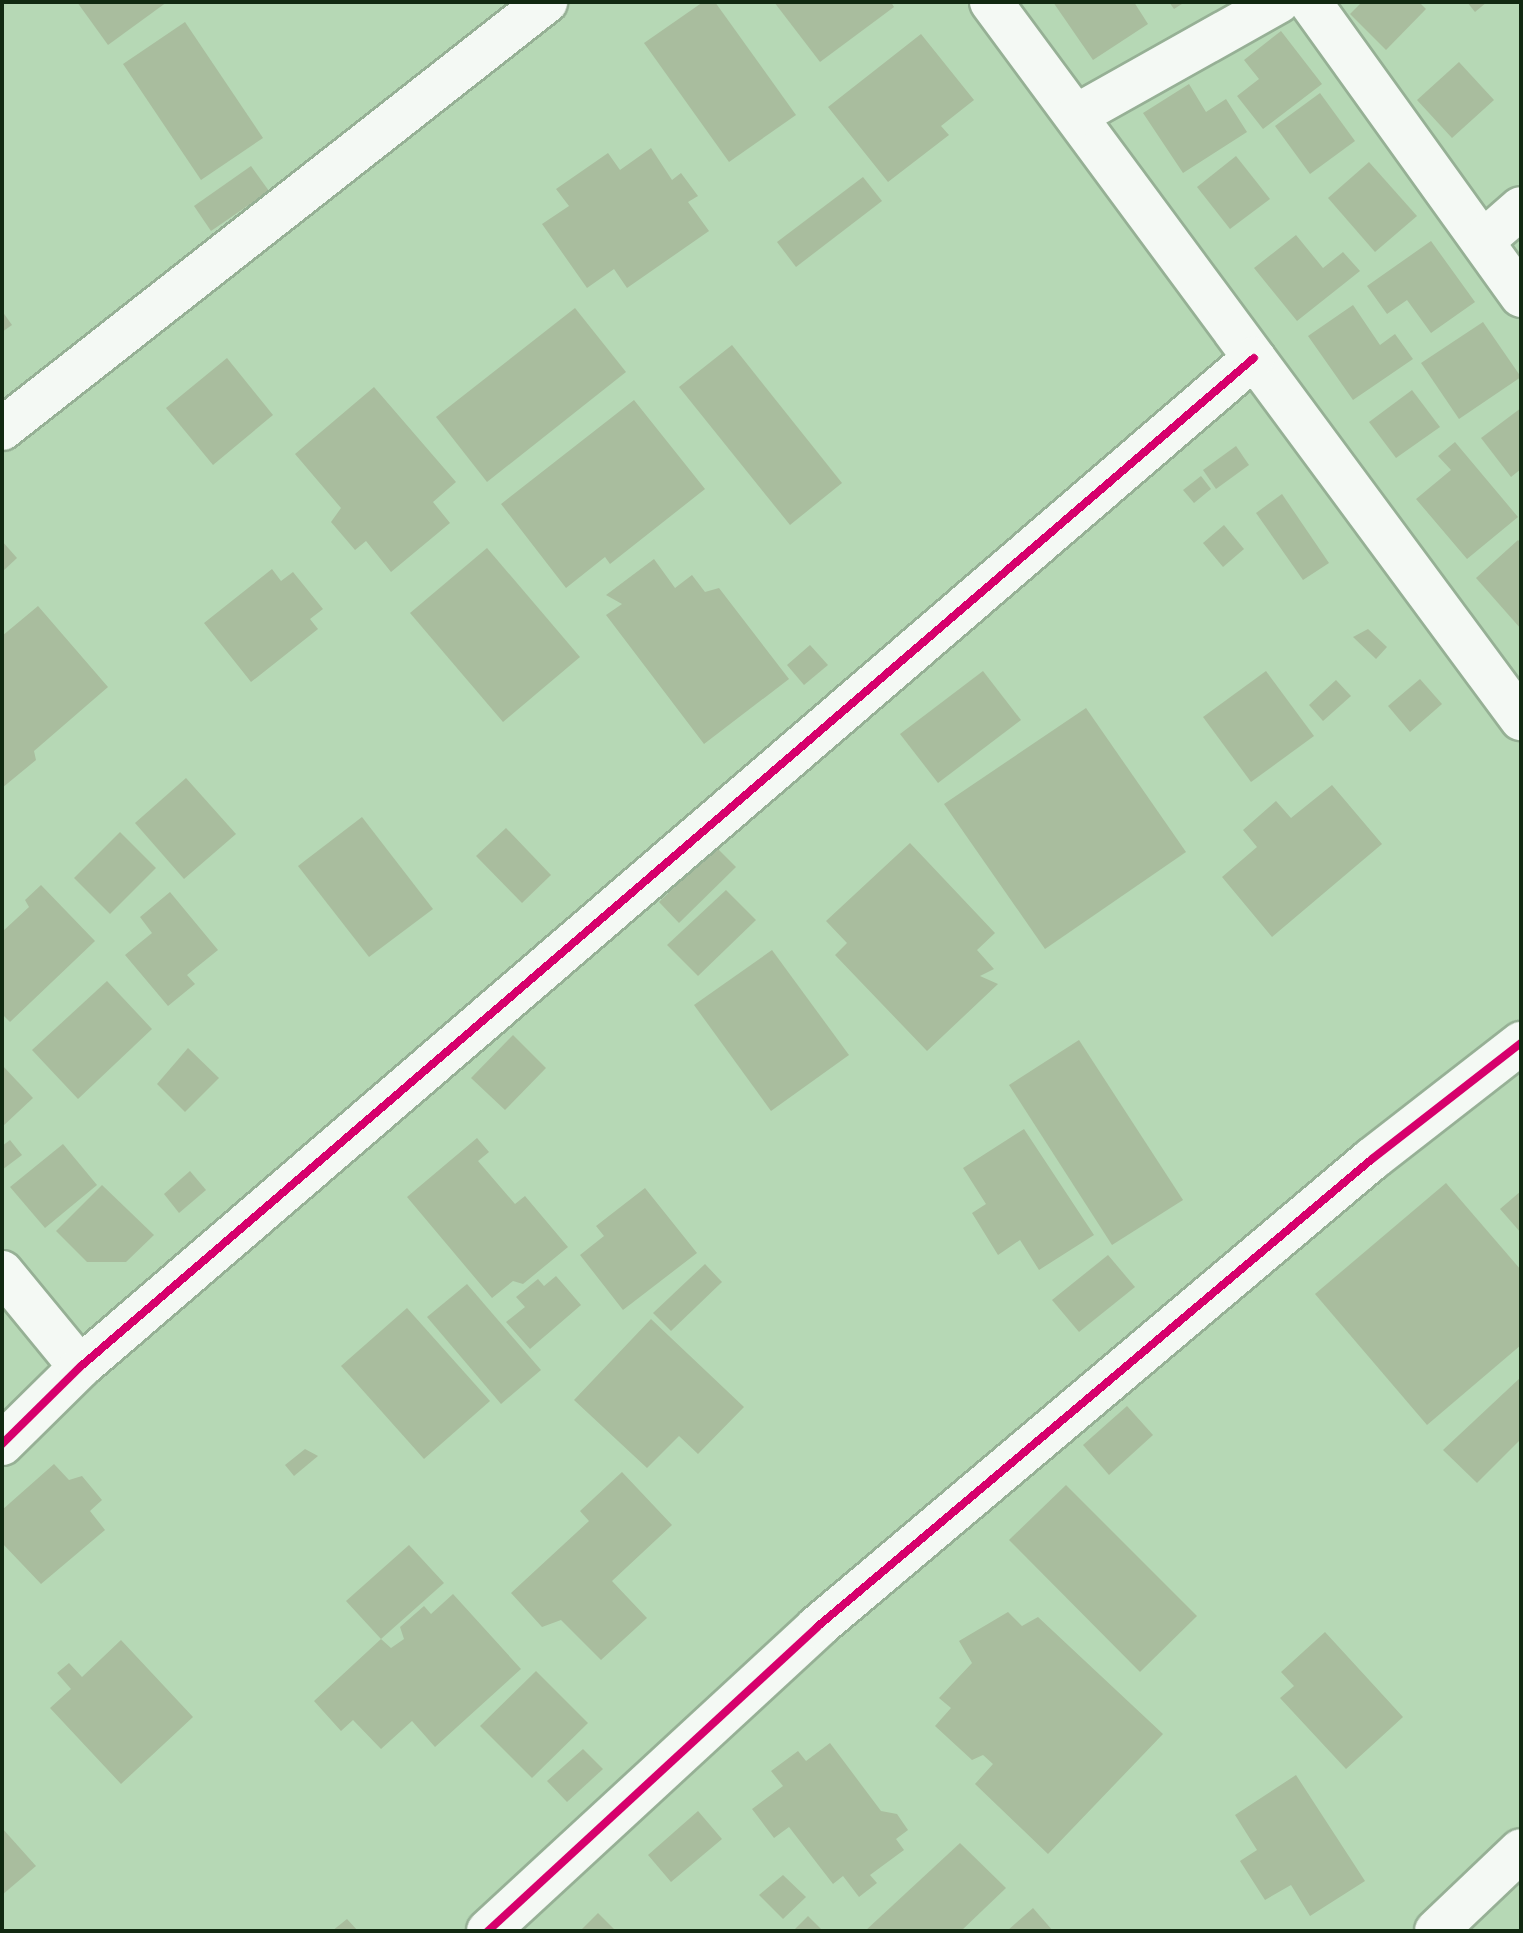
<!DOCTYPE html>
<style>
body{margin:0}
#map{position:relative;width:1523px;height:1933px;overflow:hidden;background:#b6d8b5;font-family:"Playfair Display",serif}
div>[style]{position:absolute}
[style*='--x']{left:calc(var(--x)*1px);top:calc(var(--y)*1px);width:calc(var(--w)*1px);rotate:calc(var(--a)*1deg)}
.building>*{inset:0;background:#a9bd9e}
.roads{filter:drop-shadow(2px 0 #96b095) drop-shadow(-2px 0 #96b095) drop-shadow(0 2px #96b095) drop-shadow(0 -2px #96b095)}
.street>*{height:42px;margin:-21px;padding:0 21px;transform-origin:21px;border-radius:21px;background:#f4f9f4}
.cycleway>*{height:8px;margin:-4px;padding:0 4px;transform-origin:4px;border-radius:4px;background:#d6006c}
span{translate:-50% -50%;white-space:nowrap;text-align:center;line-height:1.15;-webkit-text-stroke:6px #e0ffde;paint-order:stroke}
.frame{position:absolute;inset:0;border:4px solid #112911;pointer-events:none}
</style>
<div id="map">
<div class="building">
<i style="clip-path:polygon(77px 2px,167px 2px,108px 45px)"></i>
<i style="clip-path:polygon(703px 2px,715px 2px,796px 115px,729px 162px,644px 43px)"></i>
<i style="clip-path:polygon(774px 2px,891px 2px,894px 7px,820px 62px)"></i>
<i style="clip-path:polygon(1053px 2px,1134px 2px,1148px 24px,1093px 60px)"></i>
<i style="clip-path:polygon(1169px 2px,1185px 2px,1174px 9px)"></i>
<i style="clip-path:polygon(1362px 2px,1419px 2px,1426px 9px,1386px 50px,1350px 14px)"></i>
<i style="clip-path:polygon(1467px 2px,1487px 2px,1475px 12px)"></i>
<i style="clip-path:polygon(185px 22px,263px 138px,201px 180px,123px 64px)"></i>
<i style="clip-path:polygon(1281px 31px,1322px 84px,1263px 129px,1237px 96px,1259px 79px,1244px 60px)"></i>
<i style="clip-path:polygon(921px 34px,974px 100px,941px 126px,949px 135px,888px 182px,828px 107px)"></i>
<i style="clip-path:polygon(1459px 62px,1494px 100px,1452px 138px,1417px 100px)"></i>
<i style="clip-path:polygon(1189px 84px,1206px 112px,1226px 99px,1247px 132px,1183px 173px,1143px 113px)"></i>
<i style="clip-path:polygon(1320px 93px,1355px 141px,1310px 174px,1275px 126px)"></i>
<i style="clip-path:polygon(651px 148px,672px 180px,681px 173px,698px 196px,688px 202px,709px 231px,627px 288px,614px 269px,587px 288px,542px 224px,569px 206px,556px 189px,608px 153px,620px 170px)"></i>
<i style="clip-path:polygon(1236px 156px,1270px 199px,1230px 229px,1197px 187px)"></i>
<i style="clip-path:polygon(1369px 162px,1417px 216px,1375px 252px,1328px 198px)"></i>
<i style="clip-path:polygon(251px 166px,269px 191px,211px 231px,194px 206px)"></i>
<i style="clip-path:polygon(863px 177px,882px 201px,796px 267px,777px 242px)"></i>
<i style="clip-path:polygon(1296px 235px,1323px 268px,1343px 252px,1360px 271px,1297px 321px,1254px 268px)"></i>
<i style="clip-path:polygon(1431px 241px,1475px 302px,1431px 333px,1407px 300px,1387px 314px,1367px 286px)"></i>
<i style="clip-path:polygon(1353px 305px,1380px 345px,1395px 334px,1413px 359px,1353px 400px,1308px 336px)"></i>
<i style="clip-path:polygon(575px 308px,626px 372px,487px 482px,436px 417px)"></i>
<i style="clip-path:polygon(2px 311px,12px 325px,2px 332px)"></i>
<i style="clip-path:polygon(1483px 322px,1521px 377px,1459px 419px,1421px 363px)"></i>
<i style="clip-path:polygon(732px 345px,842px 483px,790px 525px,679px 387px)"></i>
<i style="clip-path:polygon(227px 358px,273px 415px,213px 465px,166px 408px)"></i>
<i style="clip-path:polygon(374px 387px,456px 482px,433px 502px,450px 523px,391px 572px,366px 541px,355px 550px,331px 522px,341px 508px,295px 454px)"></i>
<i style="clip-path:polygon(1412px 390px,1440px 427px,1396px 458px,1369px 422px)"></i>
<i style="clip-path:polygon(634px 400px,705px 489px,610px 564px,605px 557px,566px 588px,501px 504px)"></i>
<i style="clip-path:polygon(1521px 408px,1521px 469px,1511px 477px,1481px 438px)"></i>
<i style="clip-path:polygon(1455px 442px,1518px 517px,1467px 559px,1416px 499px,1451px 470px,1438px 456px)"></i>
<i style="clip-path:polygon(1236px 446px,1249px 465px,1216px 489px,1203px 470px)"></i>
<i style="clip-path:polygon(1201px 476px,1211px 489px,1194px 503px,1183px 490px)"></i>
<i style="clip-path:polygon(1282px 494px,1329px 563px,1303px 580px,1256px 513px)"></i>
<i style="clip-path:polygon(1224px 525px,1244px 549px,1223px 567px,1203px 543px)"></i>
<i style="clip-path:polygon(1518px 540px,1521px 543px,1521px 629px,1476px 578px)"></i>
<i style="clip-path:polygon(2px 541px,17px 558px,2px 572px)"></i>
<i style="clip-path:polygon(487px 548px,580px 657px,503px 722px,410px 613px)"></i>
<i style="clip-path:polygon(654px 559px,675px 588px,692px 575px,705px 592px,719px 588px,789px 679px,704px 744px,606px 615px,622px 604px,606px 595px)"></i>
<i style="clip-path:polygon(272px 569px,281px 581px,293px 572px,323px 609px,310px 619px,318px 629px,251px 682px,204px 623px)"></i>
<i style="clip-path:polygon(38px 606px,108px 687px,34px 751px,36px 760px,2px 788px,2px 636px)"></i>
<i style="clip-path:polygon(1368px 629px,1387px 647px,1376px 659px,1353px 637px)"></i>
<i style="clip-path:polygon(810px 645px,828px 665px,804px 685px,787px 665px)"></i>
<i style="clip-path:polygon(983px 671px,1021px 720px,938px 783px,900px 734px)"></i>
<i style="clip-path:polygon(1266px 671px,1314px 736px,1251px 782px,1203px 717px)"></i>
<i style="clip-path:polygon(1420px 679px,1442px 704px,1410px 732px,1388px 706px)"></i>
<i style="clip-path:polygon(1336px 680px,1351px 696px,1323px 721px,1309px 705px)"></i>
<i style="clip-path:polygon(1086px 708px,1186px 852px,1045px 949px,944px 804px)"></i>
<i style="clip-path:polygon(186px 778px,236px 834px,184px 879px,135px 823px)"></i>
<i style="clip-path:polygon(1332px 785px,1382px 844px,1272px 937px,1222px 877px,1257px 847px,1243px 830px,1276px 801px,1291px 818px)"></i>
<i style="clip-path:polygon(362px 817px,433px 909px,369px 957px,298px 866px)"></i>
<i style="clip-path:polygon(506px 828px,551px 875px,522px 903px,476px 856px)"></i>
<i style="clip-path:polygon(120px 832px,156px 868px,110px 914px,74px 878px)"></i>
<i style="clip-path:polygon(910px 843px,995px 933px,977px 950px,994px 969px,980px 976px,998px 984px,927px 1051px,835px 955px,847px 943px,826px 921px)"></i>
<i style="clip-path:polygon(716px 847px,736px 867px,679px 923px,659px 902px)"></i>
<i style="clip-path:polygon(41px 885px,95px 941px,10px 1022px,2px 1014px,2px 932px,29px 907px,25px 900px)"></i>
<i style="clip-path:polygon(726px 890px,756px 920px,698px 976px,667px 945px)"></i>
<i style="clip-path:polygon(170px 892px,218px 950px,187px 975px,195px 984px,168px 1006px,125px 955px,152px 933px,140px 917px)"></i>
<i style="clip-path:polygon(772px 950px,849px 1055px,771px 1111px,694px 1005px)"></i>
<i style="clip-path:polygon(107px 981px,152px 1029px,78px 1099px,32px 1050px)"></i>
<i style="clip-path:polygon(513px 1035px,546px 1068px,505px 1110px,471px 1078px)"></i>
<i style="clip-path:polygon(1079px 1040px,1183px 1200px,1112px 1245px,1009px 1085px)"></i>
<i style="clip-path:polygon(188px 1048px,219px 1078px,185px 1112px,157px 1084px)"></i>
<i style="clip-path:polygon(2px 1065px,33px 1098px,2px 1127px)"></i>
<i style="clip-path:polygon(1024px 1129px,1094px 1235px,1039px 1270px,1020px 1240px,998px 1255px,972px 1213px,986px 1204px,963px 1168px)"></i>
<i style="clip-path:polygon(477px 1138px,489px 1152px,478px 1161px,515px 1204px,525px 1196px,568px 1247px,523px 1284px,513px 1281px,492px 1298px,407px 1197px)"></i>
<i style="clip-path:polygon(10px 1140px,22px 1155px,2px 1170px,2px 1146px)"></i>
<i style="clip-path:polygon(63px 1144px,97px 1185px,45px 1228px,10px 1187px)"></i>
<i style="clip-path:polygon(190px 1171px,206px 1190px,179px 1213px,164px 1194px)"></i>
<i style="clip-path:polygon(1446px 1183px,1521px 1270px,1521px 1345px,1427px 1425px,1315px 1294px)"></i>
<i style="clip-path:polygon(102px 1185px,154px 1235px,126px 1262px,87px 1262px,56px 1231px)"></i>
<i style="clip-path:polygon(645px 1188px,697px 1253px,623px 1310px,580px 1255px,604px 1236px,596px 1226px)"></i>
<i style="clip-path:polygon(1521px 1191px,1521px 1233px,1500px 1209px)"></i>
<i style="clip-path:polygon(1108px 1255px,1135px 1287px,1079px 1332px,1052px 1300px)"></i>
<i style="clip-path:polygon(705px 1264px,722px 1282px,671px 1331px,653px 1313px)"></i>
<i style="clip-path:polygon(556px 1276px,581px 1305px,530px 1349px,506px 1322px,525px 1307px,516px 1297px,538px 1279px,544px 1286px)"></i>
<i style="clip-path:polygon(467px 1284px,541px 1370px,501px 1404px,427px 1317px)"></i>
<i style="clip-path:polygon(407px 1308px,490px 1401px,424px 1459px,341px 1366px)"></i>
<i style="clip-path:polygon(651px 1319px,744px 1407px,698px 1454px,679px 1436px,647px 1468px,574px 1400px)"></i>
<i style="clip-path:polygon(1521px 1377px,1521px 1439px,1477px 1483px,1443px 1450px)"></i>
<i style="clip-path:polygon(1127px 1406px,1153px 1435px,1109px 1475px,1083px 1445px)"></i>
<i style="clip-path:polygon(305px 1449px,318px 1456px,294px 1476px,285px 1465px)"></i>
<i style="clip-path:polygon(54px 1464px,69px 1480px,82px 1476px,102px 1500px,90px 1511px,105px 1530px,41px 1584px,2px 1543px,2px 1510px)"></i>
<i style="clip-path:polygon(622px 1472px,672px 1525px,612px 1581px,647px 1618px,601px 1660px,561px 1620px,542px 1627px,511px 1593px,589px 1521px,580px 1511px)"></i>
<i style="clip-path:polygon(1066px 1485px,1197px 1616px,1140px 1672px,1009px 1540px)"></i>
<i style="clip-path:polygon(409px 1545px,444px 1583px,381px 1639px,346px 1601px)"></i>
<i style="clip-path:polygon(453px 1594px,521px 1669px,435px 1747px,412px 1721px,381px 1749px,353px 1720px,341px 1731px,314px 1701px,381px 1639px,391px 1648px,404px 1639px,400px 1627px,424px 1606px,431px 1614px)"></i>
<i style="clip-path:polygon(1008px 1612px,1022px 1626px,1038px 1617px,1163px 1734px,1048px 1854px,975px 1784px,993px 1764px,983px 1755px,972px 1760px,935px 1726px,951px 1708px,939px 1698px,972px 1663px,959px 1641px)"></i>
<i style="clip-path:polygon(1325px 1632px,1403px 1717px,1346px 1769px,1280px 1698px,1294px 1686px,1281px 1672px)"></i>
<i style="clip-path:polygon(121px 1640px,193px 1717px,121px 1784px,50px 1708px,71px 1689px,57px 1673px,69px 1663px,82px 1677px)"></i>
<i style="clip-path:polygon(536px 1671px,588px 1723px,532px 1778px,480px 1726px)"></i>
<i style="clip-path:polygon(830px 1743px,881px 1811px,897px 1814px,908px 1830px,896px 1839px,904px 1850px,870px 1875px,877px 1883px,859px 1897px,843px 1876px,833px 1884px,789px 1827px,774px 1838px,752px 1809px,783px 1786px,771px 1771px,798px 1751px,806px 1761px)"></i>
<i style="clip-path:polygon(583px 1749px,603px 1769px,567px 1802px,547px 1781px)"></i>
<i style="clip-path:polygon(1296px 1775px,1365px 1881px,1310px 1916px,1291px 1885px,1265px 1900px,1240px 1861px,1257px 1850px,1235px 1815px)"></i>
<i style="clip-path:polygon(698px 1811px,722px 1839px,671px 1882px,648px 1855px)"></i>
<i style="clip-path:polygon(2px 1828px,36px 1866px,2px 1895px)"></i>
<i style="clip-path:polygon(960px 1843px,1006px 1888px,961px 1931px,865px 1931px)"></i>
<i style="clip-path:polygon(783px 1875px,806px 1897px,783px 1919px,759px 1895px)"></i>
<i style="clip-path:polygon(1033px 1908px,1053px 1931px,1007px 1931px)"></i>
<i style="clip-path:polygon(598px 1913px,616px 1931px,580px 1931px)"></i>
<i style="clip-path:polygon(808px 1916px,823px 1931px,793px 1931px)"></i>
<i style="clip-path:polygon(347px 1919px,358px 1931px,332px 1931px)"></i>
</div>
<div class="roads">
<div class="street">
<i style="--x:991;--y:2;--w:892;--a:53.53"></i>
<i style="--x:1310;--y:2;--w:362;--a:54.3"></i>
<i style="--x:1077;--y:115;--w:231;--a:-29.3"></i>
<i style="--x:1483;--y:241;--w:50;--a:-41"></i>
<i style="--x:2;--y:429;--w:692;--a:-38.13"></i>
<i style="--x:2;--y:1272;--w:123;--a:50.6"></i>
<i style="--x:2;--y:1444;--w:110;--a:-44.6"></i>
<i style="--x:80;--y:1367;--w:1548;--a:-40.68"></i>
<i style="--x:488;--y:1931;--w:448;--a:-42.7"></i>
<i style="--x:817;--y:1627;--w:726;--a:-40.14"></i>
<i style="--x:1372;--y:1159;--w:189;--a:-37.9"></i>
<i style="--x:1436;--y:1931;--w:117;--a:-43.6"></i>
</div>
</div>
<div class="cycleway">
<i style="--x:2;--y:1444;--w:110;--a:-44.6"></i>
<i style="--x:80;--y:1367;--w:1548;--a:-40.68"></i>
<i style="--x:488;--y:1931;--w:448;--a:-42.7"></i>
<i style="--x:817;--y:1627;--w:726;--a:-40.14"></i>
<i style="--x:1372;--y:1159;--w:189;--a:-37.9"></i>
</div>
<div class="frame"></div>
</div>
